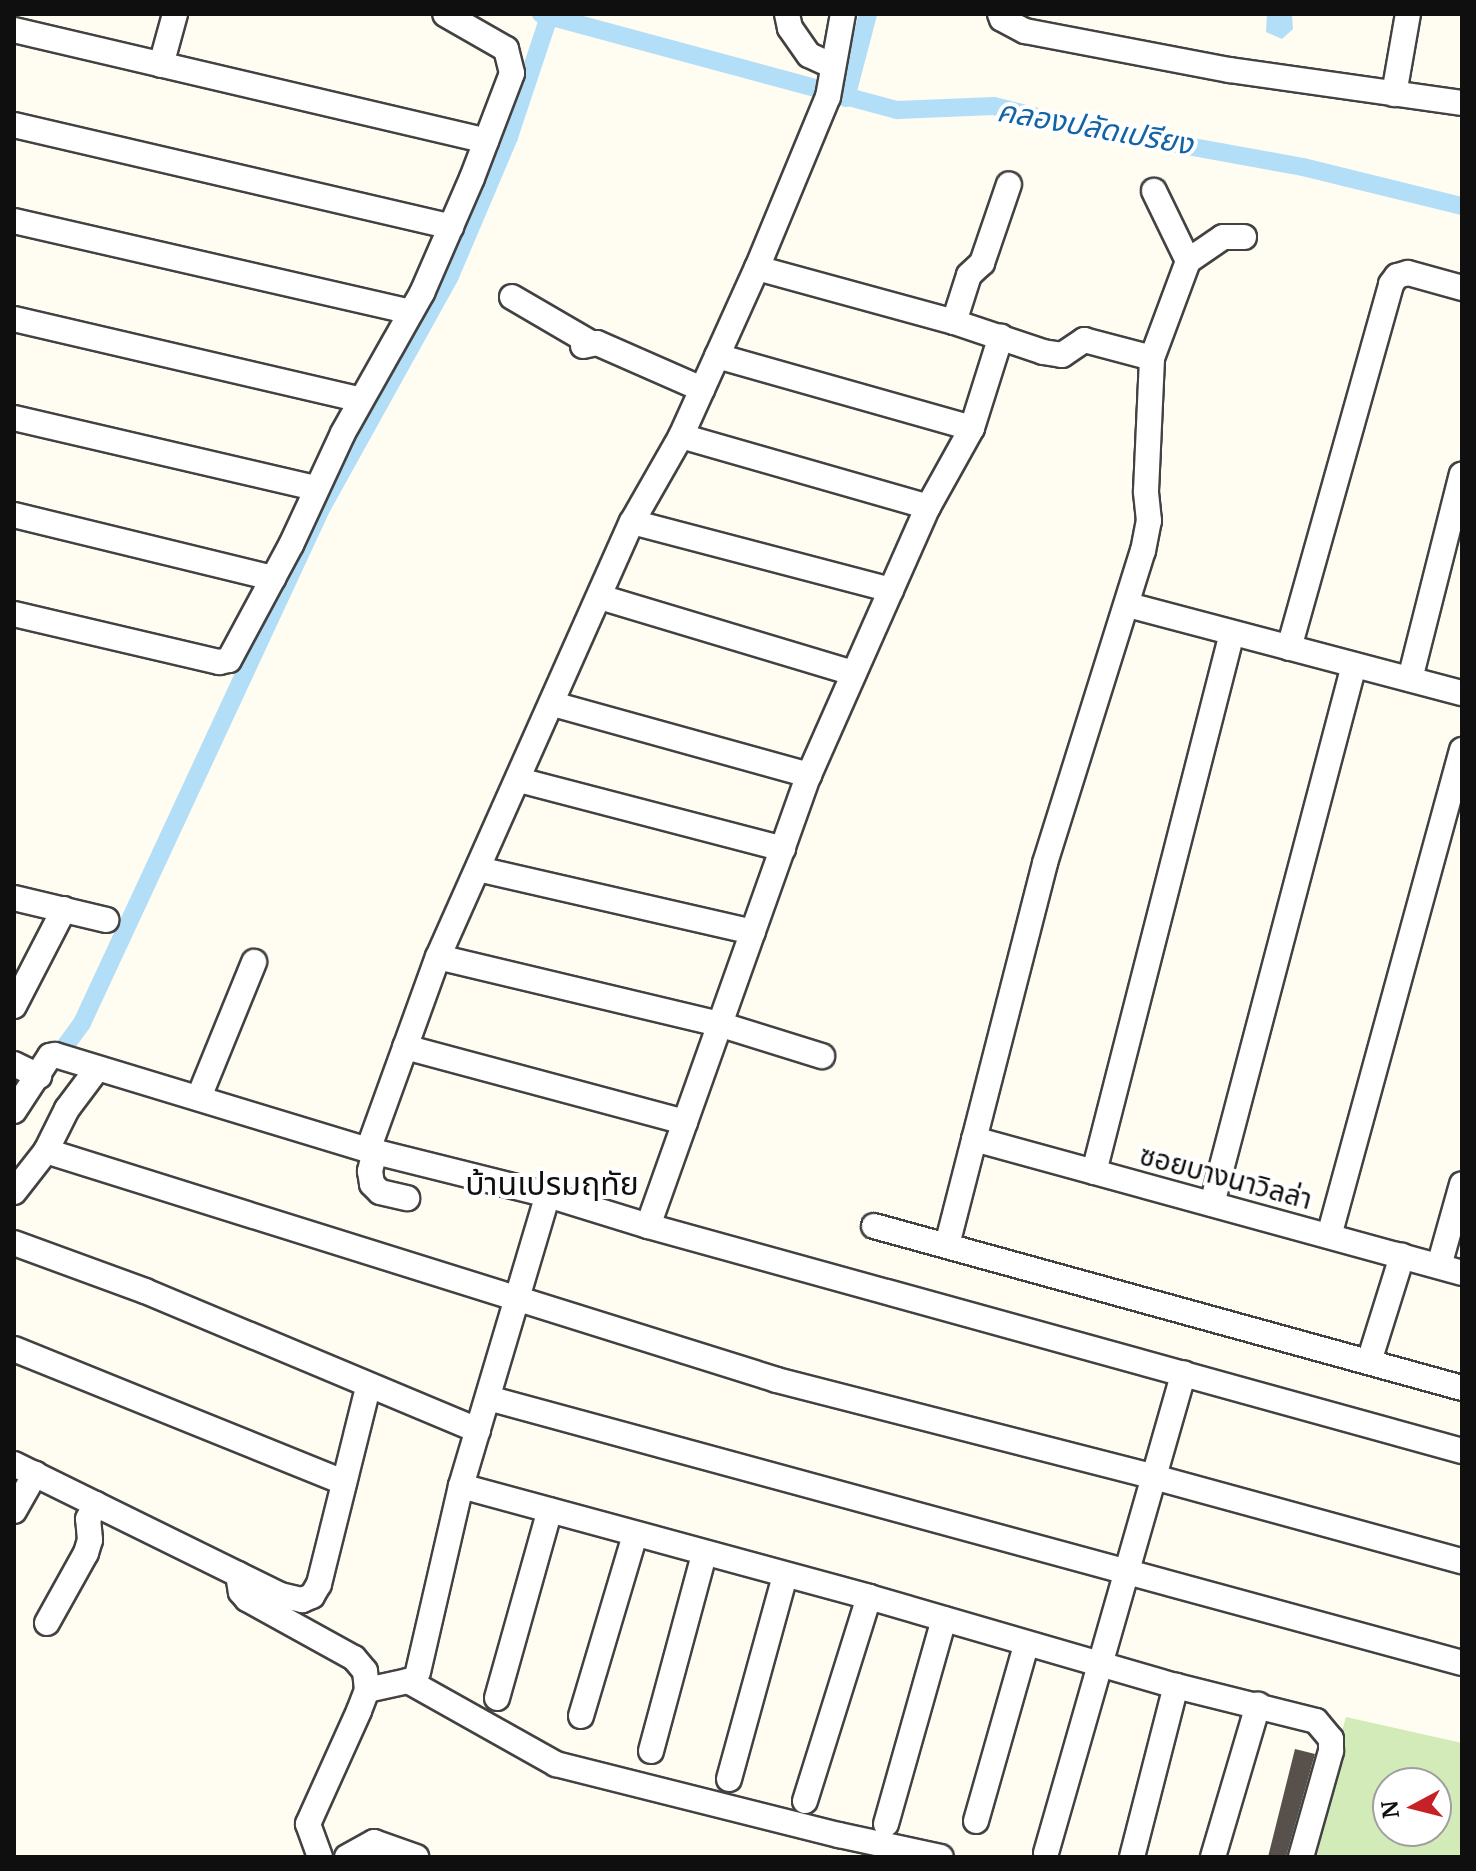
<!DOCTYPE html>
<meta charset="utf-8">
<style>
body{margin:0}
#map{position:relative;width:1476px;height:1871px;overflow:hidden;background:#fffcf1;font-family:Merriweather,"Noto Sans Thai",serif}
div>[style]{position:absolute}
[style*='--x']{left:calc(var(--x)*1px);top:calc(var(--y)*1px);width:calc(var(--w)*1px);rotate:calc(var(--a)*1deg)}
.green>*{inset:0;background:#d2ebb8}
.water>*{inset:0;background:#b3def8}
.canal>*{height:18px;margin:-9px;padding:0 9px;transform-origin:9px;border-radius:9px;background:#b3def8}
.building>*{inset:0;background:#58504b}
.roads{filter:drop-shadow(2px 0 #424242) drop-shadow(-2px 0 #424242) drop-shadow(0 2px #424242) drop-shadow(0 -2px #424242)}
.minor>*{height:24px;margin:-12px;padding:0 12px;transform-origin:12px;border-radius:12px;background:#fff}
span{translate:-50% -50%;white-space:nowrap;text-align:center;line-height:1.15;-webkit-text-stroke:8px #fff;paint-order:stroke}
.street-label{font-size:28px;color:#0f0f0f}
.water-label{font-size:30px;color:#1364a6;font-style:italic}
.quarter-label{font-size:32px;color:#0f0f0f}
.frame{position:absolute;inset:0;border:16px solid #0f0f0f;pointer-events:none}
.north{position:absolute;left:1372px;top:1767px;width:80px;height:80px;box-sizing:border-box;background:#fff;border:2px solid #9f9f9f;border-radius:50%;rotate:263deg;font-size:22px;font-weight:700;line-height:32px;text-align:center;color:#0f0f0f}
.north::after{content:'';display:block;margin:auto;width:28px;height:36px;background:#c52127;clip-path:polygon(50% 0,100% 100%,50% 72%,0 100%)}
</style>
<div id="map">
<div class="green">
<i style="clip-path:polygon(evenodd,1346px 1717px,1462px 1743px,1462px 1857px,1306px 1857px,1346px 1717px,1388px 1783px,1436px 1783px,1436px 1831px,1388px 1831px,1388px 1783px)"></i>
</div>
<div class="water">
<i style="clip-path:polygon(1267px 14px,1292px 14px,1293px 29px,1282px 39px,1266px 32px)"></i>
</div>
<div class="canal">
<i style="--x:541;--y:14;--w:369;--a:15.1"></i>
<i style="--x:897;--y:110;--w:97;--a:-2.4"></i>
<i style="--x:994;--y:106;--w:69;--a:14.2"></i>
<i style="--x:1061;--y:123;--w:246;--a:10.3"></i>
<i style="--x:1303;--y:167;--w:164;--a:13.8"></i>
<i style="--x:846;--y:98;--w:87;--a:-75.3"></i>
<i style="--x:52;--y:1064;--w:51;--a:-53.8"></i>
<i style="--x:82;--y:1023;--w:569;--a:-65.06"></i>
<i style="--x:322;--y:507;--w:264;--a:-61"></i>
<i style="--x:450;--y:276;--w:151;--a:-67"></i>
<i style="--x:509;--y:137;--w:126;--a:-71.6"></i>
</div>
<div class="building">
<i style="clip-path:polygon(1295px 1749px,1315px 1754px,1286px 1857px,1268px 1857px)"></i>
</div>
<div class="roads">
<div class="minor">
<i style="--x:787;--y:14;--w:14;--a:78"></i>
<i style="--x:790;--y:28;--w:33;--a:55"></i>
<i style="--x:809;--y:55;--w:26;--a:25"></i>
<i style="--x:1000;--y:14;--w:5;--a:68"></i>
<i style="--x:1002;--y:19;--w:26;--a:28"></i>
<i style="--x:1025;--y:31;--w:209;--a:10.8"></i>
<i style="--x:1230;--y:70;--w:234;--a:8.1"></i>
<i style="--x:14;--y:30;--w:485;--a:13.2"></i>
<i style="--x:161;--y:65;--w:53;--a:-74.6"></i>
<i style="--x:1394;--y:94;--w:81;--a:-80.1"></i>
<i style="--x:14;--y:125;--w:449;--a:13.1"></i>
<i style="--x:14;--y:221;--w:407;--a:12.9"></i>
<i style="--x:1188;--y:261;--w:42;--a:-34.4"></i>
<i style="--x:1223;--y:237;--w:21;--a:0"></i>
<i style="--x:757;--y:268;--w:204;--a:15.3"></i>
<i style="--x:954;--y:322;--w:94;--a:18.6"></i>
<i style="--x:1043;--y:352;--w:19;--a:9"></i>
<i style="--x:1062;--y:355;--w:27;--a:-34"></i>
<i style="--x:1084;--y:340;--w:70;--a:14.8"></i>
<i style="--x:1152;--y:358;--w:103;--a:-69.6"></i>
<i style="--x:1188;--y:261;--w:78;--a:-115.9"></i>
<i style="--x:512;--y:297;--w:91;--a:30.2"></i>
<i style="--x:14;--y:319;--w:356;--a:13.1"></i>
<i style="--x:954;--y:322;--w:49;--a:-72.3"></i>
<i style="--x:969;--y:275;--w:18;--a:-43"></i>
<i style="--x:982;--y:263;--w:83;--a:-71.1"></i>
<i style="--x:583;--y:346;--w:14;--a:-12"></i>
<i style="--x:597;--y:343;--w:115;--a:23.7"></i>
<i style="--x:717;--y:356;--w:265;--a:15.8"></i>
<i style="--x:14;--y:418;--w:309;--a:13.1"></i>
<i style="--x:681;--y:436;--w:257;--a:16"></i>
<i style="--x:14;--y:515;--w:267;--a:13.7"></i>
<i style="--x:632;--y:522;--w:268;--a:14.7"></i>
<i style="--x:600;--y:597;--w:265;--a:16.7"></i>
<i style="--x:1128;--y:605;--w:345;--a:14.8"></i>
<i style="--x:14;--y:614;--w:211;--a:13.2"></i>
<i style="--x:219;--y:662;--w:10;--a:-11"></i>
<i style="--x:229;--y:660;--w:131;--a:-61.7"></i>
<i style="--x:291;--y:545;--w:123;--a:-65.1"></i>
<i style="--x:343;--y:433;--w:161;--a:-60.6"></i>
<i style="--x:422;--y:293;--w:125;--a:-66.5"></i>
<i style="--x:472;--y:178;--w:112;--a:-69.1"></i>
<i style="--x:512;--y:73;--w:25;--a:-104"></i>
<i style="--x:506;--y:49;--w:70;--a:-150.2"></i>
<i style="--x:1289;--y:648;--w:378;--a:-74.3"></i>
<i style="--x:1391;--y:284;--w:10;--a:-53"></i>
<i style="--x:1397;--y:276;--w:11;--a:-15"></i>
<i style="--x:1408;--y:273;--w:56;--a:15.5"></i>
<i style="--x:1410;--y:679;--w:211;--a:-75.8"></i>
<i style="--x:553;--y:704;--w:266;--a:15.5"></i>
<i style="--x:519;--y:780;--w:273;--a:14.6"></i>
<i style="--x:478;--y:869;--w:282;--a:12.9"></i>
<i style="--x:14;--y:898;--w:95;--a:13.4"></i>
<i style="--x:438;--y:957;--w:289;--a:13.4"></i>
<i style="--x:719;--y:1024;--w:108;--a:17.3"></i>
<i style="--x:14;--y:1006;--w:109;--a:-62.7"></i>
<i style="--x:405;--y:1047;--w:290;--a:15"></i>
<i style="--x:14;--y:1064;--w:28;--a:26"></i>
<i style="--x:199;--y:1097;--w:146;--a:-67.8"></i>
<i style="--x:14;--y:1111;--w:66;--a:-56.8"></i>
<i style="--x:50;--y:1056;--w:5;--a:-11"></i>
<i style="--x:55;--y:1055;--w:327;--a:16.9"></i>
<i style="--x:368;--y:1150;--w:186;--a:14"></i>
<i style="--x:548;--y:1195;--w:105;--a:17.2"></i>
<i style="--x:648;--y:1226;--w:845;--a:15.45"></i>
<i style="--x:974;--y:1139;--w:506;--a:15.35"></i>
<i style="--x:368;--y:1150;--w:205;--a:-70.1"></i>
<i style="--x:438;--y:957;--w:476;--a:-66"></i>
<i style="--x:632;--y:522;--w:99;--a:-60.3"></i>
<i style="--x:681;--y:436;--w:184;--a:-65.7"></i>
<i style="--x:757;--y:268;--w:185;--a:-67.5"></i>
<i style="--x:828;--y:97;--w:84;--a:-79.8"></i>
<i style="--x:46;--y:1151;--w:766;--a:17.39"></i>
<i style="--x:777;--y:1380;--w:389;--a:14.4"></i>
<i style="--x:1154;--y:1477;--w:319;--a:15.3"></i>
<i style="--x:375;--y:1151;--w:21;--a:104"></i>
<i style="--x:370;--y:1171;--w:13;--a:81"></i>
<i style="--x:372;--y:1184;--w:11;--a:45"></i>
<i style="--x:380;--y:1192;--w:28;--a:13"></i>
<i style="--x:1094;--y:1172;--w:556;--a:-75.64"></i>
<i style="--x:14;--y:1192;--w:52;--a:-52"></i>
<i style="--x:46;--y:1151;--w:47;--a:-63.4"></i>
<i style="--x:67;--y:1109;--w:50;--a:-53.1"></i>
<i style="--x:1212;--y:1204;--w:557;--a:-75.24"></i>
<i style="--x:648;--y:1226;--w:479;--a:-70.4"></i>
<i style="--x:809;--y:775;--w:293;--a:-66.1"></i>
<i style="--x:928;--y:507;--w:90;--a:-60.9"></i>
<i style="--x:972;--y:428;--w:96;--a:-72.5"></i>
<i style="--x:874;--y:1226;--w:610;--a:15.4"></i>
<i style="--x:1329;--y:1236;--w:504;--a:-74.7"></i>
<i style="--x:14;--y:1243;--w:140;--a:20.1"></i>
<i style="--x:145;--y:1291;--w:361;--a:22.7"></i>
<i style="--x:947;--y:1245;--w:394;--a:-75.6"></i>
<i style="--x:1045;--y:863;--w:327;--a:-72.6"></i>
<i style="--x:1143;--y:551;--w:31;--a:-79"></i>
<i style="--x:1149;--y:521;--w:30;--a:-96"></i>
<i style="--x:1146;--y:491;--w:133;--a:-87.4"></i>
<i style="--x:1439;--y:1266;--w:85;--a:-74.3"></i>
<i style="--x:14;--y:1349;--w:356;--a:22"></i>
<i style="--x:1372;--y:1352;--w:101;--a:-72.6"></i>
<i style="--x:488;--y:1398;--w:1009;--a:15.22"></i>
<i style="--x:14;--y:1464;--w:297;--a:26.2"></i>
<i style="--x:280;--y:1595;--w:23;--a:13"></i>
<i style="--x:302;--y:1600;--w:11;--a:-22"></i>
<i style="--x:312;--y:1596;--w:14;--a:-60"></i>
<i style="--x:319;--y:1584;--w:203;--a:-76"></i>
<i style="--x:461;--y:1486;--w:423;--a:15.2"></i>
<i style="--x:869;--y:1597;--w:320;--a:16.2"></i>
<i style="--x:1176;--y:1686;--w:144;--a:14"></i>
<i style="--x:1316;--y:1721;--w:23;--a:50"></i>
<i style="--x:1331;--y:1739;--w:12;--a:90"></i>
<i style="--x:1331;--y:1751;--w:110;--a:105.8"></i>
<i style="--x:14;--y:1511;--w:43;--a:-60.4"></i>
<i style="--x:238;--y:1574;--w:18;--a:81"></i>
<i style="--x:241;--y:1592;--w:9;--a:49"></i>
<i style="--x:247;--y:1599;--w:122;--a:28.9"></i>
<i style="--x:354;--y:1658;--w:17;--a:50"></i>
<i style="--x:365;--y:1671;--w:19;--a:84"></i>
<i style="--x:367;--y:1690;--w:22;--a:111"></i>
<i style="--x:359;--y:1711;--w:124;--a:114.3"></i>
<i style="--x:308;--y:1824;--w:35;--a:70"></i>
<i style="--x:47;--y:1623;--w:80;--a:-60.9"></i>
<i style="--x:86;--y:1553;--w:14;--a:-73"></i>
<i style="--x:90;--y:1540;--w:21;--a:-95"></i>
<i style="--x:88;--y:1519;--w:17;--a:-62"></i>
<i style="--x:418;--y:1672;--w:191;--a:-77"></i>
<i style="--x:461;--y:1486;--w:304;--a:-73.4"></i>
<i style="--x:367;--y:1690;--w:42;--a:-12.4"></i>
<i style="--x:408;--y:1681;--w:170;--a:29.3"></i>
<i style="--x:556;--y:1764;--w:292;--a:14.1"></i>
<i style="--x:839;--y:1835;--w:104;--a:12.2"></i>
<i style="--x:497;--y:1698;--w:195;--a:-74.3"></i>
<i style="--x:581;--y:1716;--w:189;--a:-73.4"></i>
<i style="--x:651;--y:1751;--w:204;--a:-74.9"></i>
<i style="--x:729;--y:1779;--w:211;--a:-74.6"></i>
<i style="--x:805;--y:1801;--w:214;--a:-72.6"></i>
<i style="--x:976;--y:1821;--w:183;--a:-74.1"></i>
<i style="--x:886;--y:1824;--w:213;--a:-74.2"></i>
<i style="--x:1046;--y:1853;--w:499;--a:-74"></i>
<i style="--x:347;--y:1857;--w:31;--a:-29"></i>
<i style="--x:374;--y:1842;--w:45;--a:19.7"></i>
<i style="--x:1132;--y:1857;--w:177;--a:-75.6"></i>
<i style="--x:1213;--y:1857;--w:159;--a:-73.5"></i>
</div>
</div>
<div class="street-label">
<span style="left:1226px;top:1177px;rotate:15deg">ซอยบางนาวิลล่า</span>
</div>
<div class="water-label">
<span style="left:1095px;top:127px;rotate:10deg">คลองปลัดเปรียง</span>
</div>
<div class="quarter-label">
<span style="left:552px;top:1184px">บ้านเปรมฤทัย</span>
</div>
<div class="frame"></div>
<div class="north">N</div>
</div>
